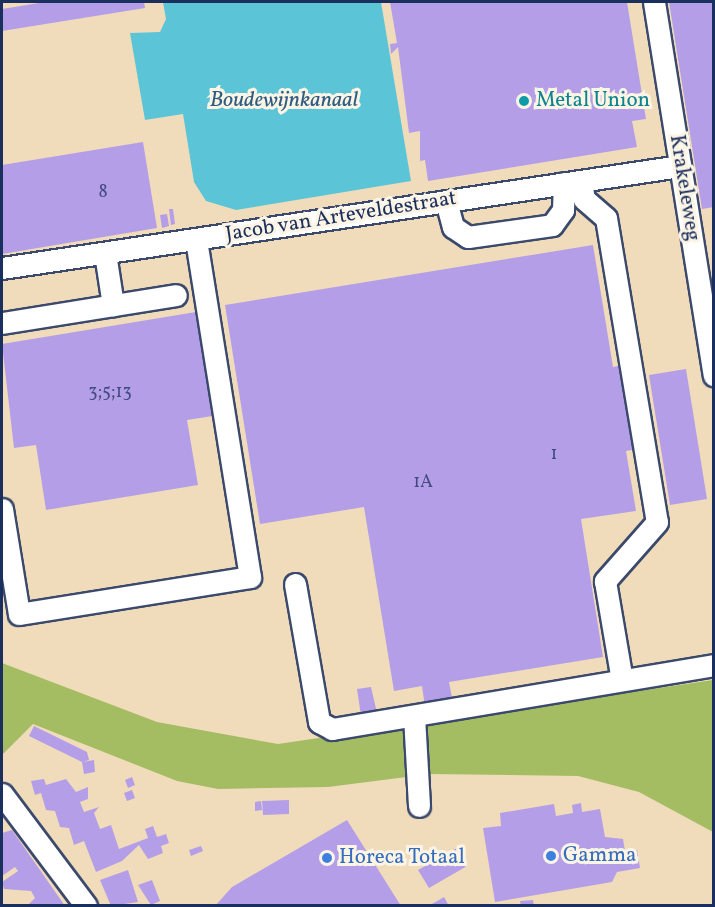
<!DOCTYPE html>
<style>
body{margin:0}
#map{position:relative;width:715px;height:907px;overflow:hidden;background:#f0dcbb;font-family:Vollkorn,serif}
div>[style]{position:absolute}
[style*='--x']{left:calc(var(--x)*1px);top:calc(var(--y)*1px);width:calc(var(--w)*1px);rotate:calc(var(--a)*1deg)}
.green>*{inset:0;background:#a4bd63}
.water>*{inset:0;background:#5bc5d7}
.building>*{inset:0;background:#b49ee7}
.roads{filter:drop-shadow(2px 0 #3b496c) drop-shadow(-2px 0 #3b496c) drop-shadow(0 2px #3b496c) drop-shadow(0 -2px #3b496c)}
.minor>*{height:21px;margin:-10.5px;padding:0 10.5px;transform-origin:10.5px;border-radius:10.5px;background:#fff}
.dots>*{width:16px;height:16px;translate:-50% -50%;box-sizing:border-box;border:3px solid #fcf5e5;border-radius:50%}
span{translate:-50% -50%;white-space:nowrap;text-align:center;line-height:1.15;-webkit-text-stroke:6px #fcf5e5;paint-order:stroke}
.number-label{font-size:18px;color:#414b80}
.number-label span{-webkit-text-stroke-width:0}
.culture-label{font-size:21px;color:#0d838f}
.left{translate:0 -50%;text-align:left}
.street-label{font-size:21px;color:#1b2f5e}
.shop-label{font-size:21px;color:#366cbe}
.water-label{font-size:22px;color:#2e5c82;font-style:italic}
.frame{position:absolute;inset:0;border:3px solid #1b2f5e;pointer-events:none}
</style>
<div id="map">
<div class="green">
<i style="clip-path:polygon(2px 663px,157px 722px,278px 744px,713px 680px,713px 832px,639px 792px,578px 776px,430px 774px,328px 787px,218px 789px,177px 781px,33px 724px,2px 755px)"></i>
</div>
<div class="water">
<i style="clip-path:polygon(163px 2px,381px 2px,411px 181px,236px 210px,206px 201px,194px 182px,183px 114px,145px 120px,130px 33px,160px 32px,166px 19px)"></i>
</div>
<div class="building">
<i style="clip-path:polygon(45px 2px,144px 2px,145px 8px,2px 31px,2px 9px)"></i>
<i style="clip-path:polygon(390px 2px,627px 2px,646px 119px,632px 121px,637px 147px,428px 181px,425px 160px,420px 161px,420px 131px,409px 133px,398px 47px,391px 54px,390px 44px,397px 43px)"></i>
<i style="clip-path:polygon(669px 2px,714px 2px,714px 207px,702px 209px)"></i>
<i style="clip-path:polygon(143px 142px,157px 228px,2px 254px,2px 165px)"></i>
<i style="clip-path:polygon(169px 209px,173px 209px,175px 224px,171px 225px)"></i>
<i style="clip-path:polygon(167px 214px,169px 226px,162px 228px,160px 215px)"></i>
<i style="clip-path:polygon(593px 245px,613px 367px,623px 365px,637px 449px,626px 451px,636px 511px,581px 519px,603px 657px,449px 682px,453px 703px,425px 707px,422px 686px,394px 691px,364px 507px,260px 524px,225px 305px)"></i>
<i style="clip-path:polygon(202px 311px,219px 415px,187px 420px,198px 485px,46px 510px,36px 445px,14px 448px,2px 344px)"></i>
<i style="clip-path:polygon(686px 369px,707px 499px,670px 505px,649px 375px)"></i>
<i style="clip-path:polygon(371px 687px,377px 713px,361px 716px,357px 689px)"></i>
<i style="clip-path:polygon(34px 726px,87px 752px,89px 760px,82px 762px,94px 760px,95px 772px,84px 774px,82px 762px,29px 736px)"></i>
<i style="clip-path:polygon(132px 777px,135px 785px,128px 788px,125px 780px)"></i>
<i style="clip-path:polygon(44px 779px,46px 785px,66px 779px,76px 792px,88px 787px,88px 799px,80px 802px,84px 812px,99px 807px,94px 813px,100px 829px,111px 825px,119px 849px,148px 838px,145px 829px,153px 826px,157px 837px,166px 834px,169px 843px,161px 846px,163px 853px,148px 859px,139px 845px,122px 861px,96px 872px,84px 841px,74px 845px,69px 828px,60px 827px,55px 811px,46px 810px,41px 793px,35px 795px,31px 781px)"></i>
<i style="clip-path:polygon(132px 790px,135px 798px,127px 801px,124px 793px)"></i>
<i style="clip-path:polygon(289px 800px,289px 814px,263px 815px,262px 801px)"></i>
<i style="clip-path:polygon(261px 801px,262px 810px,255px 811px,255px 802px)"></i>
<i style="clip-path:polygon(581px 803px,582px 812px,600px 809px,605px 837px,623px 839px,625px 851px,637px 850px,640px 868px,617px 872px,612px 882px,495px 902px,483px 828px,501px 826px,500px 813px,554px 804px,556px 816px,573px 813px,572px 805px)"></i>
<i style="clip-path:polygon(347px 820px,401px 906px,215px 906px,232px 887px)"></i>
<i style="clip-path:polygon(12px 830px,40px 870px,65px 906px,27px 906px,35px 898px,31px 891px,4px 889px,2px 882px,18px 871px,15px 867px,2px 876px,2px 833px)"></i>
<i style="clip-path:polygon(201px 846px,203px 851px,191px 856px,189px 850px)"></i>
<i style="clip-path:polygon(457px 848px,467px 866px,429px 888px,418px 870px)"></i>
<i style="clip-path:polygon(128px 870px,138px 902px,111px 906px,100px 880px)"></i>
<i style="clip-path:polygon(152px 880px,160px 901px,151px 905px,138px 885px)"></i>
<i style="clip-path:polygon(444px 897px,449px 906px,433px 906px,432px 904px)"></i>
<i style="clip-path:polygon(533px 900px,534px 906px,521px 906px,520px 901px)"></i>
</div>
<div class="roads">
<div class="minor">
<i style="--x:654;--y:2;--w:378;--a:80.9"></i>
<i style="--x:581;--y:181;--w:18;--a:81"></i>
<i style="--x:584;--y:199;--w:29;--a:41"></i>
<i style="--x:606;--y:218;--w:308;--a:80.5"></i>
<i style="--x:657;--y:522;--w:79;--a:131.4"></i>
<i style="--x:605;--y:581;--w:100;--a:80.3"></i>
<i style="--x:446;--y:201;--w:27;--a:75"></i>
<i style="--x:453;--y:227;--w:18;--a:34"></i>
<i style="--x:468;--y:237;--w:85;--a:-8.1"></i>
<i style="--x:552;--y:225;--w:19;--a:-54"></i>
<i style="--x:563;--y:210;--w:27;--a:-88"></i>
<i style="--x:105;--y:253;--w:53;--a:81.3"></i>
<i style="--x:2;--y:268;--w:686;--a:-8.56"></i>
<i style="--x:2;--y:323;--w:176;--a:-9.1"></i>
<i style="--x:2;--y:509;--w:106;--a:80.8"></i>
<i style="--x:19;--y:614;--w:234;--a:-9.1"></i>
<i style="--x:250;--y:577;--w:342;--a:-99.1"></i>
<i style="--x:295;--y:584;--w:140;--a:80.1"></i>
<i style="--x:319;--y:722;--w:15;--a:28"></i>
<i style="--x:332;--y:729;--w:387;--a:-9.5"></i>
<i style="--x:414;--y:716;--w:90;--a:86.8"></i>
<i style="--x:2;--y:794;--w:140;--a:53.1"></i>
</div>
</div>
<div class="dots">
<i style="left:524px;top:101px;background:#0f9aa8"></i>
<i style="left:551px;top:856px;background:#3f7fe0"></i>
<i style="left:327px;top:858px;background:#3f7fe0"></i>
</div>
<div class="number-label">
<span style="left:103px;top:193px">8</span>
<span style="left:110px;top:393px">3;5;13</span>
<span style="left:554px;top:455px">1</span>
<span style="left:423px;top:483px">1A</span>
</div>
<div class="culture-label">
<span class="left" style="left:536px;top:101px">Metal Union</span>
</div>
<div class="street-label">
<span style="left:684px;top:188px;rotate:81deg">Krakeleweg</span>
<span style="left:341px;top:217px;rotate:-9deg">Jacob van Arteveldestraat</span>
</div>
<div class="shop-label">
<span class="left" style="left:563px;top:856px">Gamma</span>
<span class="left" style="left:339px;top:858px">Horeca Totaal</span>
</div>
<div class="water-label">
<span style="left:284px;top:101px">Boudewijnkanaal</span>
</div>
<div class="frame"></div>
</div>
